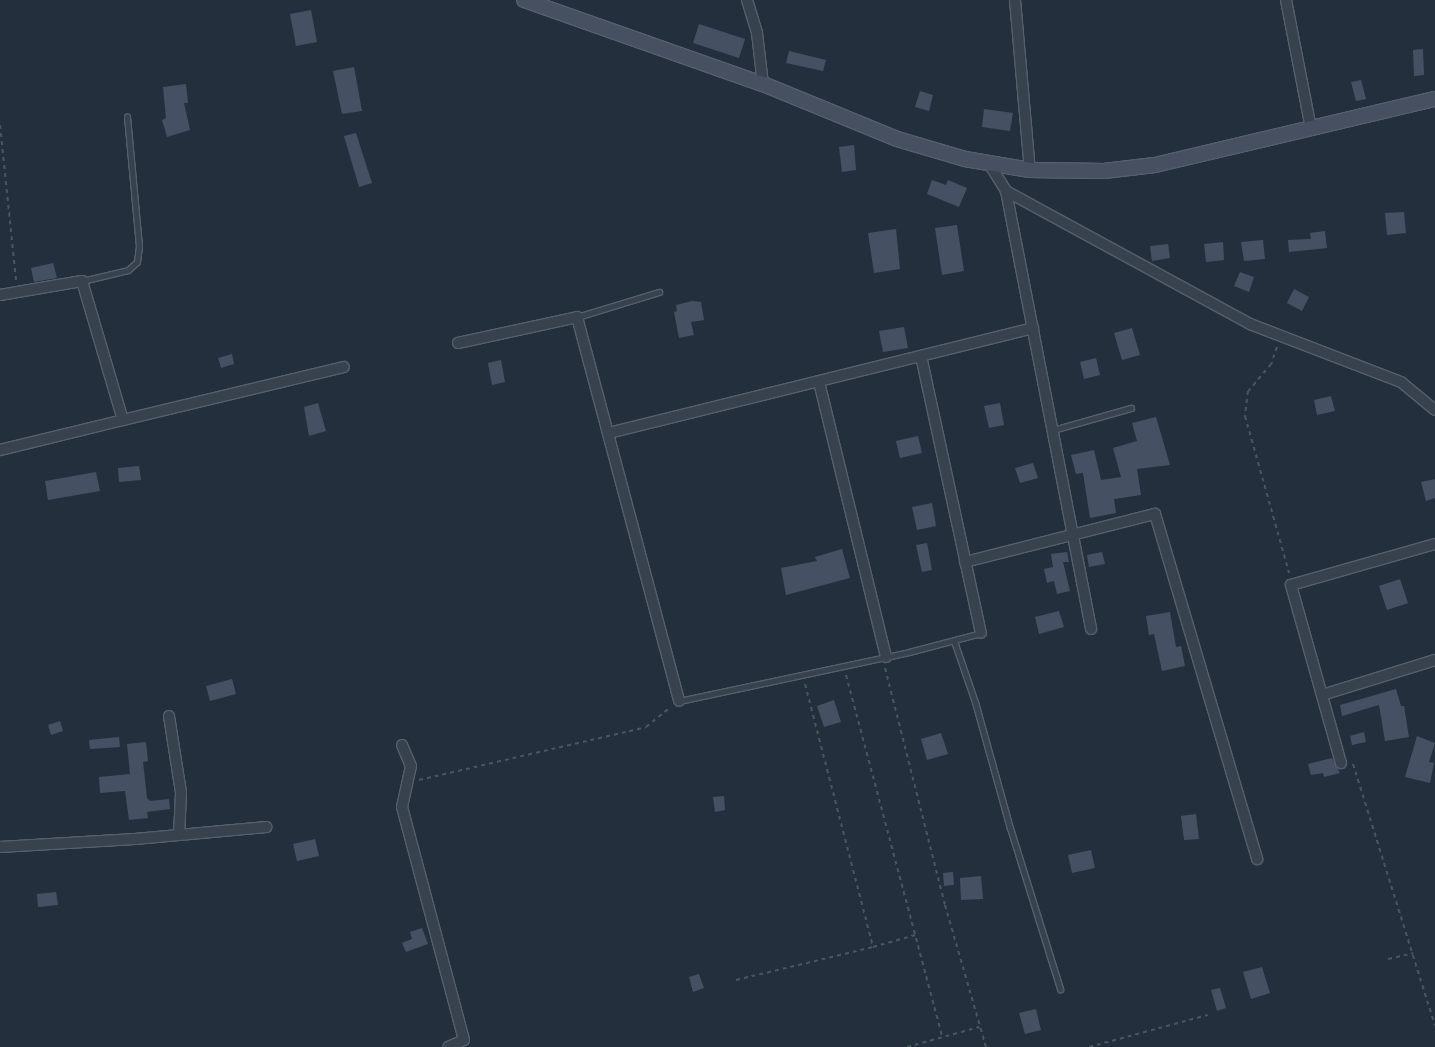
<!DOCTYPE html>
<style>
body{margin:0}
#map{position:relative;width:1435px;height:1047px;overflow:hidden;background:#242f3e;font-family:"Space Grotesk",sans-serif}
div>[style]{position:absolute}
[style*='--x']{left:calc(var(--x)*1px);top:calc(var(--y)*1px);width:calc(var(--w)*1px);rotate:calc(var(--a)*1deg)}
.building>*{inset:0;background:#455162}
.path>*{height:2px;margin-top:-1px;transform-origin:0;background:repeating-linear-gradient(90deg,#44595c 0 4px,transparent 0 8px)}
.roads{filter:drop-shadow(1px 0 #565f6c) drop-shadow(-1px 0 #565f6c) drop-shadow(0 1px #565f6c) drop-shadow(0 -1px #565f6c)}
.service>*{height:5px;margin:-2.5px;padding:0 2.5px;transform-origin:2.5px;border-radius:2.5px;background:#38414e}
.minor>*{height:10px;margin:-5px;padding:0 5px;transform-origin:5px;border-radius:5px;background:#38414e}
.secondary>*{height:14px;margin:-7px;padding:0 7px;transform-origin:7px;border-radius:7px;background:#465061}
span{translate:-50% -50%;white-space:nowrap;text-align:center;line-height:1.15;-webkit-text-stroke:4.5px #1d2633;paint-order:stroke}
</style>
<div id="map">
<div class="building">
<i style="clip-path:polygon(311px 10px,317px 42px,296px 46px,290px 14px)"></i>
<i style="clip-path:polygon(699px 24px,745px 39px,739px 58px,693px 43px)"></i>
<i style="clip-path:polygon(1423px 49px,1424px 75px,1414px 76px,1413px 50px)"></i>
<i style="clip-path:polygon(789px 51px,826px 60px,823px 71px,786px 63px)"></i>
<i style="clip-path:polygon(354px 67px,362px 111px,342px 114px,333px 71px)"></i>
<i style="clip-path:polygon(1361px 80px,1366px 99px,1356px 101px,1351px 82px)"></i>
<i style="clip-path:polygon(186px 84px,188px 103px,184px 103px,190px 130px,167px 137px,162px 120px,166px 118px,163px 87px)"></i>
<i style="clip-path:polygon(920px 91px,933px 95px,929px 111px,915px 107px)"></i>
<i style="clip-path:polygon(984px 109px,1013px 113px,1010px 131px,982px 127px)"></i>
<i style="clip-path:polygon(356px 133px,372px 183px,359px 187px,344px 136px)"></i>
<i style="clip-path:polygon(854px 145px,856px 170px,842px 172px,839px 147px)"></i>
<i style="clip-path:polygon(932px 180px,946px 185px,948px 180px,967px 188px,959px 207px,927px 194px)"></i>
<i style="clip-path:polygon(1404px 212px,1406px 233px,1387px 235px,1385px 213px)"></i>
<i style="clip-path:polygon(957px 225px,964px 271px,942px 275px,935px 228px)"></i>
<i style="clip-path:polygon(896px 229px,900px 269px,874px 273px,868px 233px)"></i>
<i style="clip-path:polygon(1325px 231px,1327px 248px,1289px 252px,1288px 240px,1311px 239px,1310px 233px)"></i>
<i style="clip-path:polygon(1263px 240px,1265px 259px,1244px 261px,1241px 242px)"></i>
<i style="clip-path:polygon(1223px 242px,1224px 260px,1206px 262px,1204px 244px)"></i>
<i style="clip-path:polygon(1168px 244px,1170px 258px,1152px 261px,1150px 246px)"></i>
<i style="clip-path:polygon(53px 263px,57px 278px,34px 282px,31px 268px)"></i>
<i style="clip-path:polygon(1240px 272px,1254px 277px,1249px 292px,1234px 286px)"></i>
<i style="clip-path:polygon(1294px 289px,1309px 297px,1302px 311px,1287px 303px)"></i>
<i style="clip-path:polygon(692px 301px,701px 302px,704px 320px,691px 322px,694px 335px,679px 338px,674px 312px,677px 311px,676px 305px)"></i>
<i style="clip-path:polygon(904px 327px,908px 348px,883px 352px,879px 331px)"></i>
<i style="clip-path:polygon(1132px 328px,1140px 355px,1122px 360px,1114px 333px)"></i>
<i style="clip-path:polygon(232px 354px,234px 364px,221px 368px,218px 358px)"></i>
<i style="clip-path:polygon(1096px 358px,1100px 375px,1084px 379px,1080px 362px)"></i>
<i style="clip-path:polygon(501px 360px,505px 382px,492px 385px,488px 363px)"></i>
<i style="clip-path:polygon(1331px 396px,1335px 411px,1317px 415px,1314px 400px)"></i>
<i style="clip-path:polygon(318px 403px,326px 431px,309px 436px,304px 407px)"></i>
<i style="clip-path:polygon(1000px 403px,1004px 425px,989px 428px,984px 406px)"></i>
<i style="clip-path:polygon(1156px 417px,1170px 465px,1137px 469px,1141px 495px,1114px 499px,1116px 513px,1090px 518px,1083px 473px,1076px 474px,1071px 455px,1094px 450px,1101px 480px,1121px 477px,1113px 448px,1137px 441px,1132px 423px)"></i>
<i style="clip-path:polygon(918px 436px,922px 453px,900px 458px,896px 441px)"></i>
<i style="clip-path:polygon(1033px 463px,1038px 478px,1020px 483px,1015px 468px)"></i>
<i style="clip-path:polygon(139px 466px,141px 480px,119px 482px,118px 468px)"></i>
<i style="clip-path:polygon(96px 472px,100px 491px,48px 500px,45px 481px)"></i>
<i style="clip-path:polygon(1435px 479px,1435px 498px,1426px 501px,1421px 482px)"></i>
<i style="clip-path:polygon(932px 503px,936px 526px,917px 530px,912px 507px)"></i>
<i style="clip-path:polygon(927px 543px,932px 570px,922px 572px,916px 545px)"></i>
<i style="clip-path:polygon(842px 549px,850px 578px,786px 595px,781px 568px,817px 561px,815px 557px)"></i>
<i style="clip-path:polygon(1067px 552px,1069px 562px,1063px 562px,1070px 591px,1057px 594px,1054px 581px,1047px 583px,1044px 569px,1053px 567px,1051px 554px)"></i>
<i style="clip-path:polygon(1102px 552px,1105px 564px,1089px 567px,1087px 555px)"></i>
<i style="clip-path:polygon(1400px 579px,1408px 603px,1387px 610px,1379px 586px)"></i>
<i style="clip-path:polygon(1059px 611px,1064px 627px,1039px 634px,1035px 617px)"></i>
<i style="clip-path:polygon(1170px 612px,1176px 647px,1181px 646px,1185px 666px,1162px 671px,1154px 634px,1149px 635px,1146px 616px)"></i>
<i style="clip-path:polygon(232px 679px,236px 694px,210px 701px,206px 686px)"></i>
<i style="clip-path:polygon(1396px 689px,1401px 706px,1404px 706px,1409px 737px,1385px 741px,1379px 705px,1342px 716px,1340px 705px)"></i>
<i style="clip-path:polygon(834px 700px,841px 722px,824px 727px,817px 706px)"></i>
<i style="clip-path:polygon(60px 721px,63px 731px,51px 735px,48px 725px)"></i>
<i style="clip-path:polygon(1364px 732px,1366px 742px,1352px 745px,1350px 736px)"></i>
<i style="clip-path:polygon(941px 733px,948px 754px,927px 760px,921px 739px)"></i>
<i style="clip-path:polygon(1417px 736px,1435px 743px,1429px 762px,1434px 763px,1430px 783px,1405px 777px)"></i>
<i style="clip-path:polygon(119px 737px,120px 747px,90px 749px,89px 740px)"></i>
<i style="clip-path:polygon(146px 742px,148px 761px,143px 762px,147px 798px,150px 801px,169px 799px,170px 809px,147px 812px,148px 818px,129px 820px,125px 791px,100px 793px,99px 777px,130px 774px,127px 744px)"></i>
<i style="clip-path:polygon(1332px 758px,1340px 773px,1324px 777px,1323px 773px,1311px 775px,1308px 764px)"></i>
<i style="clip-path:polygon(724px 796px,725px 810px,715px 812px,713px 797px)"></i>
<i style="clip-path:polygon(1196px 814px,1199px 839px,1184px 840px,1181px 816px)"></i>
<i style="clip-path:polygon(315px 839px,319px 856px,297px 861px,293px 844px)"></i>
<i style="clip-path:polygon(1091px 850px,1095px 868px,1072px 873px,1068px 855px)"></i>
<i style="clip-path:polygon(953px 872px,954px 885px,944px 886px,943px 873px)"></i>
<i style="clip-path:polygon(981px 876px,983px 899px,961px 900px,960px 878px)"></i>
<i style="clip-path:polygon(56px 892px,58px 905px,38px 907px,37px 894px)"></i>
<i style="clip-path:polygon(422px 928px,428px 944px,406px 952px,402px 943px,412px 939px,410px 932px)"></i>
<i style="clip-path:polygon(1262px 967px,1270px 993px,1251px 999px,1243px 972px)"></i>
<i style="clip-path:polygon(699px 974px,704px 988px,693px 992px,689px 977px)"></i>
<i style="clip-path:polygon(1220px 988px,1226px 1008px,1217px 1011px,1211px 990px)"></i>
<i style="clip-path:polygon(1036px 1009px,1041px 1030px,1025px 1034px,1019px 1013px)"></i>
</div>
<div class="path">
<i style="--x:0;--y:125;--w:157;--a:84.1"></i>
<i style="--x:1277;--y:347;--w:18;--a:109"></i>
<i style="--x:1271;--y:364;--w:35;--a:130"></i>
<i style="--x:1248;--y:391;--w:25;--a:97"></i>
<i style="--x:1245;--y:416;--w:163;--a:74.3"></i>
<i style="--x:885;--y:668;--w:244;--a:75.8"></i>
<i style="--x:945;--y:905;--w:148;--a:73.9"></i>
<i style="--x:846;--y:675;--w:375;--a:75.1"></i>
<i style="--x:805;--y:684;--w:272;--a:75.5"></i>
<i style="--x:873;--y:947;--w:44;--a:-15.9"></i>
<i style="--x:1353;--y:764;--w:274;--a:72.6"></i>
<i style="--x:419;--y:780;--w:233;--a:-13.1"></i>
<i style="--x:646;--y:727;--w:32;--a:-39"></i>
<i style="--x:1388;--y:959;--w:26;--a:-13"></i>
<i style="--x:736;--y:980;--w:141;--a:-13.5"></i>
<i style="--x:907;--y:1047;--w:75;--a:-15.5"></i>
<i style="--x:1089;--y:1047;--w:123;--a:-15.1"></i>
</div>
<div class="roads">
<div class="service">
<i style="--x:82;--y:281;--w:47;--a:-13.4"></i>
<i style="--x:128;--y:270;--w:12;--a:-42"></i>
<i style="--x:137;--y:262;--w:16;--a:-83"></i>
<i style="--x:139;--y:246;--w:130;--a:-95.3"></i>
<i style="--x:577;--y:317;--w:86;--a:-17"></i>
<i style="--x:1053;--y:430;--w:81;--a:-15.8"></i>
<i style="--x:954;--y:641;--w:65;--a:71"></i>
<i style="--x:975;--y:702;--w:131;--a:74.5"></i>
<i style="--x:1010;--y:828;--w:169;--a:72.7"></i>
<i style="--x:679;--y:701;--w:235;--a:-12"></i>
<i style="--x:909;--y:652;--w:74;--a:-14.8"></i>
</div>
<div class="minor">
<i style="--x:747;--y:0;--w:34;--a:73"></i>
<i style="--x:757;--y:33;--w:51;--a:83.3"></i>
<i style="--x:1015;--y:0;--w:171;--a:85"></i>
<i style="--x:1286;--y:0;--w:131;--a:79"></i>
<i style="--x:990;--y:165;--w:31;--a:58"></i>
<i style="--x:1006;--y:191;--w:278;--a:28.6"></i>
<i style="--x:1250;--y:324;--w:162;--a:21"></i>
<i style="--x:1401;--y:382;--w:44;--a:39.5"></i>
<i style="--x:1006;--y:191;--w:446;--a:79"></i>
<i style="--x:0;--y:295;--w:83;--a:-9.7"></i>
<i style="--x:82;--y:281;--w:145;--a:73.6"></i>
<i style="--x:123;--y:420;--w:227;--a:-13.5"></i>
<i style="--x:458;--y:343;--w:122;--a:-12.3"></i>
<i style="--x:577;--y:317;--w:397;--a:75.1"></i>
<i style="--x:921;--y:356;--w:283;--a:77.8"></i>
<i style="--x:819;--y:382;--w:283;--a:76.3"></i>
<i style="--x:609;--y:433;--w:437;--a:-13.9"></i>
<i style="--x:0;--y:450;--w:127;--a:-13.7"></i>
<i style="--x:965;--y:562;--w:196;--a:-14.2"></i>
<i style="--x:1155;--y:514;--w:360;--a:73.5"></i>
<i style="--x:1322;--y:695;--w:118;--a:-17.2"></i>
<i style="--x:169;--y:716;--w:78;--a:81.1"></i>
<i style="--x:181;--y:793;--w:42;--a:92.7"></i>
<i style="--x:402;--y:745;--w:23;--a:67"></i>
<i style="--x:411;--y:766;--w:42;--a:102.4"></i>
<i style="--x:402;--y:807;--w:241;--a:75.1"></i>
<i style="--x:464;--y:1040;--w:17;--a:156"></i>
<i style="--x:1341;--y:763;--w:185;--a:-105.7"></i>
<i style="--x:1291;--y:585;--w:150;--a:-15.9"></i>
<i style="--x:0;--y:847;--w:135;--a:-3.4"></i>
<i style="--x:135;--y:839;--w:132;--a:-5.2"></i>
</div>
<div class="secondary">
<i style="--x:524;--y:0;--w:253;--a:19.4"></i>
<i style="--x:763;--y:84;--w:145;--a:22.3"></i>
<i style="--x:897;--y:139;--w:71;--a:16.4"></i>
<i style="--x:965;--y:159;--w:66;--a:9.6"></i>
<i style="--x:1030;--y:170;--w:74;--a:0.8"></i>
<i style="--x:1104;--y:171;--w:51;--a:-6.7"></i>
<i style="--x:1155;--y:165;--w:288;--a:-13.3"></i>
</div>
</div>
</div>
